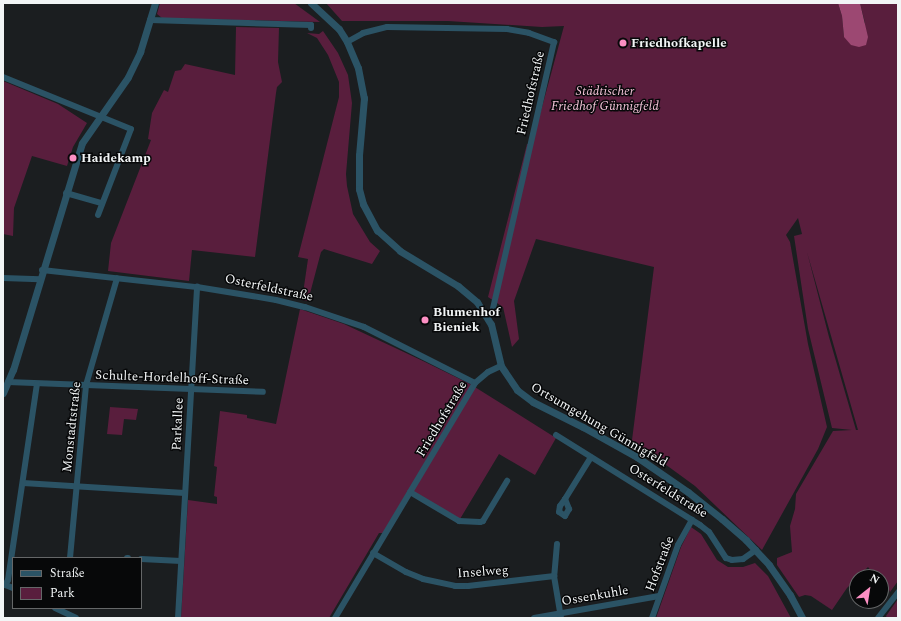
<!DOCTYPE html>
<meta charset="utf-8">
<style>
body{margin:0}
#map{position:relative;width:901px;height:621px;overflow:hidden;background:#1b1e20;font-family:Spectral,serif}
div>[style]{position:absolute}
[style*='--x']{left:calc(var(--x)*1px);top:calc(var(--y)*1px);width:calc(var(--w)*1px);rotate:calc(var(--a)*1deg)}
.green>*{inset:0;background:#591e3d}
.water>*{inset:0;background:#9c4872}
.minor>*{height:6px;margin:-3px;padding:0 3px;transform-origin:3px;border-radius:3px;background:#2b5365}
.tertiary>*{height:7px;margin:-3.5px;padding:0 3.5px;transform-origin:3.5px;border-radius:3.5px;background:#2b5365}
.dots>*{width:11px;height:11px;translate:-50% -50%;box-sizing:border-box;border:2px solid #070809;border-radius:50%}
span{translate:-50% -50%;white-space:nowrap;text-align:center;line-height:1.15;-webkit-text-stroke:3px #070809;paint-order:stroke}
.poi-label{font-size:13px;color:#f2f5f6;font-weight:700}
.left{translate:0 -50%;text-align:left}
.park-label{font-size:13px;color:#f1c1d6;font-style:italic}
.street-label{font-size:13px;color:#f2f5f6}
.frame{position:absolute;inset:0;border:4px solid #f2f5f6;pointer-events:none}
.legend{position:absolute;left:12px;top:557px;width:130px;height:52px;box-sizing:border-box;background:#070809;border:1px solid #656768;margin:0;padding:5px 7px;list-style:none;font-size:12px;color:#f2f5f6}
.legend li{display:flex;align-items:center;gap:8px;height:20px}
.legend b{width:20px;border:1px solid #656768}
.north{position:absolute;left:849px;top:569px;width:40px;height:40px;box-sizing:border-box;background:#070809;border:1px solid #656768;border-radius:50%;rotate:30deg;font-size:11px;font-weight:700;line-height:16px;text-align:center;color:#f2f5f6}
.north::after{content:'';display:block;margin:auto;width:14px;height:18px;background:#fc8fc3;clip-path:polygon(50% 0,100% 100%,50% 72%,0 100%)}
</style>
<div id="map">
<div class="green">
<i style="clip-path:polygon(160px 3px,294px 3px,320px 22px,162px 18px,157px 14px)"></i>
<i style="clip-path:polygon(evenodd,326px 3px,838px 3px,842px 16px,844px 37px,865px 23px,860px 3px,898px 3px,898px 581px,890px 592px,884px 577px,872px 572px,868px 567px,847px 588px,832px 610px,811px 596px,805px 595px,799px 597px,777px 565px,777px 558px,792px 552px,790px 526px,795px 509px,796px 494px,833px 431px,852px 430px,832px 428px,808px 329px,794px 236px,802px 234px,798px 218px,786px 235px,790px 242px,808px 344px,827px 427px,818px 449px,762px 550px,695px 486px,632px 440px,654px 267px,536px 239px,514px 301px,519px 339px,512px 347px,503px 307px,488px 297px,527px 144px,532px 144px,564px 26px,542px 27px,448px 21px,342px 21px,326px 3px,807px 252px,858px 430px,856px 430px,829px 337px,807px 252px)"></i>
<i style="clip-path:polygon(236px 27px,279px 28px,278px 62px,282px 82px,277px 87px,276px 93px,255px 257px,192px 250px,189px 281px,108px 271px,111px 243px,151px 140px,148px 139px,152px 113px,164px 90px,168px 92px,175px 71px,181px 70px,185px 64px,235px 75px)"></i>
<i style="clip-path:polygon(323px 31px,338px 53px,348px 75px,352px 103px,346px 174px,347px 186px,353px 214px,370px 242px,380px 251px,372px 264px,324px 249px,321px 252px,308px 301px,302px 300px,308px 259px,298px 257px,339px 97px,339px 82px,328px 55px,317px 38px,307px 33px,319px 34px)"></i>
<i style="clip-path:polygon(3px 81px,58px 104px,87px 123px,73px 147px,67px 166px,32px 156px,14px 208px,13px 236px,3px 234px)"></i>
<i style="clip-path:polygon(300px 309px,344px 324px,423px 361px,470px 384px,556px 438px,535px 475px,499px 454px,460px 519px,409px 489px,383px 533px,379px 533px,329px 618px,181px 618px,188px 500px,217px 504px,217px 497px,214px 496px,217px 467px,214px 466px,220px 411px,247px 415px,247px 418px,276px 424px)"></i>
<i style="clip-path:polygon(110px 407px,138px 409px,136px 420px,124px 419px,122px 435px,107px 434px)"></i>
<i style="clip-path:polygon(691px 527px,701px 534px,717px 560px,728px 567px,743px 567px,755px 563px,768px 576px,791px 618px,656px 618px,681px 547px)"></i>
<i style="clip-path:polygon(898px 599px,898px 618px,887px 618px,886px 616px)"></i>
</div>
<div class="water">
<i style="clip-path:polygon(838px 3px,860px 3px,868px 37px,866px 45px,859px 47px,851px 45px,844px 37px,842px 16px)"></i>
</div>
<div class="minor">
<i style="--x:150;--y:20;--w:161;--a:1.8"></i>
<i style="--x:311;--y:25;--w:3;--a:90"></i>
<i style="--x:347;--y:42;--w:18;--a:-29"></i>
<i style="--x:363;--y:33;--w:25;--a:-14"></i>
<i style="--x:387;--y:27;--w:120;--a:1"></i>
<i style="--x:507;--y:29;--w:22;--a:10"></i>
<i style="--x:529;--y:33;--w:27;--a:20"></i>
<i style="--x:554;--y:42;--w:273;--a:102.9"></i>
<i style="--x:3;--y:77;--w:138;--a:22.1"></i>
<i style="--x:131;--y:129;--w:92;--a:111"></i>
<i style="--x:66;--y:193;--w:36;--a:16"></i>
<i style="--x:42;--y:270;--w:156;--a:6.3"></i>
<i style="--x:197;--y:287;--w:80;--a:9.3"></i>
<i style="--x:276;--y:300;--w:30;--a:14"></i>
<i style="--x:305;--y:307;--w:62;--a:18.7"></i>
<i style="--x:364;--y:327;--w:124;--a:26.8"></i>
<i style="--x:3;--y:278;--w:37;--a:2"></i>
<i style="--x:8;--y:382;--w:255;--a:2.2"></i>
<i style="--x:556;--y:435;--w:170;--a:32"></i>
<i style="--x:700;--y:525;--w:11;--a:38"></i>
<i style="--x:709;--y:532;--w:31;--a:57"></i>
<i style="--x:726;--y:558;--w:6;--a:18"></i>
<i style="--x:732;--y:560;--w:11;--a:-5"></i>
<i style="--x:743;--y:559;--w:16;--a:-35"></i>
<i style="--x:23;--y:483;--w:162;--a:3.5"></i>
<i style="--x:410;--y:492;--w:57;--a:30.6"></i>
<i style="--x:459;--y:521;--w:21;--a:3"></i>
<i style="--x:480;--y:522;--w:3;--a:-18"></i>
<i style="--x:483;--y:521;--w:47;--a:-59"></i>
<i style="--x:565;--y:499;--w:11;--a:68"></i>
<i style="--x:569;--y:509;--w:8;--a:120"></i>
<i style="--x:565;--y:516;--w:7;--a:-146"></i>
<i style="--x:559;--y:512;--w:6;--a:-81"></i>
<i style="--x:560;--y:506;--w:9;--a:-54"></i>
<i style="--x:565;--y:499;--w:49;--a:-58.2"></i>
<i style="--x:557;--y:544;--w:32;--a:95"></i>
<i style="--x:554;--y:576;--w:43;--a:80.5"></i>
<i style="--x:373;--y:553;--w:38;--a:30"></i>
<i style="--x:406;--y:572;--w:18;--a:22"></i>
<i style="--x:423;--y:579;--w:33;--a:12"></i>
<i style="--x:455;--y:586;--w:13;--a:0"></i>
<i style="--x:468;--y:586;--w:87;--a:-6.6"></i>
<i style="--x:70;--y:558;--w:174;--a:-84.7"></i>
<i style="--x:86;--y:385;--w:111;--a:-73.8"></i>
<i style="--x:127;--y:558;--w:1;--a:0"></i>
<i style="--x:141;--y:559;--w:40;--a:2.9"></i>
<i style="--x:3;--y:584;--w:11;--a:22"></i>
<i style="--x:5;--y:585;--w:6;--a:-59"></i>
<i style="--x:8;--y:580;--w:198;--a:-81.6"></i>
<i style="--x:55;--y:608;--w:23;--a:25"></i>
<i style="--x:178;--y:618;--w:332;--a:-86.7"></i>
<i style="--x:335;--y:618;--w:274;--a:-59.2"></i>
<i style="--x:475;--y:383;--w:17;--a:-40"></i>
<i style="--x:488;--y:372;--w:14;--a:-25"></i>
<i style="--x:534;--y:618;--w:127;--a:-10"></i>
<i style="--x:652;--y:618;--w:77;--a:-70.4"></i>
<i style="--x:678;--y:545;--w:29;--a:-61"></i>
<i style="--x:878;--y:618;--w:33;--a:-52"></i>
</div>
<div class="tertiary">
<i style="--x:311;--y:3;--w:38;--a:43"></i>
<i style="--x:339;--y:29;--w:15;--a:58"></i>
<i style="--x:347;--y:42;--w:28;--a:67"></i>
<i style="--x:358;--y:68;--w:31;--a:79"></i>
<i style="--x:364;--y:98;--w:57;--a:95"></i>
<i style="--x:359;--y:155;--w:34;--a:90"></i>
<i style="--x:359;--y:189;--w:16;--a:75"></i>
<i style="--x:363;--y:204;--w:30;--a:62"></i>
<i style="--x:377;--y:230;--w:31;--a:42"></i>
<i style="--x:400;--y:251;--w:68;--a:31.1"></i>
<i style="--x:458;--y:286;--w:25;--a:40"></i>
<i style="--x:477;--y:302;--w:26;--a:58"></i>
<i style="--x:491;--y:324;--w:43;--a:76.6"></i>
<i style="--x:501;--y:366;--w:29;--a:56"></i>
<i style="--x:517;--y:390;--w:20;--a:37"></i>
<i style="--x:533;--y:402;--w:56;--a:26.6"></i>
<i style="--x:583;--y:427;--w:62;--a:29.1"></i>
<i style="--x:637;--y:457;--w:62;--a:34.5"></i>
<i style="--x:688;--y:492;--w:43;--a:38.5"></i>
<i style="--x:722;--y:519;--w:32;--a:41"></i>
<i style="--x:746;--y:540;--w:34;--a:47"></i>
<i style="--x:769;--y:565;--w:37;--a:55"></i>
<i style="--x:790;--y:595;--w:26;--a:62"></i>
<i style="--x:3;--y:393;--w:25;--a:-67"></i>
<i style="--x:13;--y:370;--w:237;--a:-73.1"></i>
<i style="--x:82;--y:143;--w:80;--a:-55.1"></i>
<i style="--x:128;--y:77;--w:28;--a:-64"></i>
<i style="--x:140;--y:52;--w:51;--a:-73"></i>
</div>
<div class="dots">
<i style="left:623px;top:43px;background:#fc8fc3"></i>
<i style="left:73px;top:158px;background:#fc8fc3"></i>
<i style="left:425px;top:320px;background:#fc8fc3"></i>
</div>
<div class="poi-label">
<span class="left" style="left:631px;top:43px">Friedhofkapelle</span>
<span class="left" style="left:81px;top:158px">Haidekamp</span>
<span class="left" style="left:433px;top:320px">Blumenhof<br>Bieniek</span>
</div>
<div class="park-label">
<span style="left:605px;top:99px">Städtischer<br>Friedhof Günnigfeld</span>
</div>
<div class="street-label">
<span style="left:531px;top:93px;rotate:-77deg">Friedhofstraße</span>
<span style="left:269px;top:288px;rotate:12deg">Osterfeldstraße</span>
<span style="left:172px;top:378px;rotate:2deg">Schulte-Hordelhoff-Straße</span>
<span style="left:442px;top:419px;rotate:-59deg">Friedhofstraße</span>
<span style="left:178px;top:424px;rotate:-87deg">Parkallee</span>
<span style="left:599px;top:425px;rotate:30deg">Ortsumgehung Günnigfeld</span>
<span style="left:72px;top:427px;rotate:-84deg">Monstadtstraße</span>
<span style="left:668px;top:491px;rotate:32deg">Osterfeldstraße</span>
<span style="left:660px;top:564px;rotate:-69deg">Hofstraße</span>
<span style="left:483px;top:572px;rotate:-4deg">Inselweg</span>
<span style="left:595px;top:596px;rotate:-10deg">Ossenkuhle</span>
</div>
<div class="frame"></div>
<ul class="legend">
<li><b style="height:5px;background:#2b5365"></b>Straße</li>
<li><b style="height:11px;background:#591e3d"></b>Park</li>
</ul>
<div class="north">N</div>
</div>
